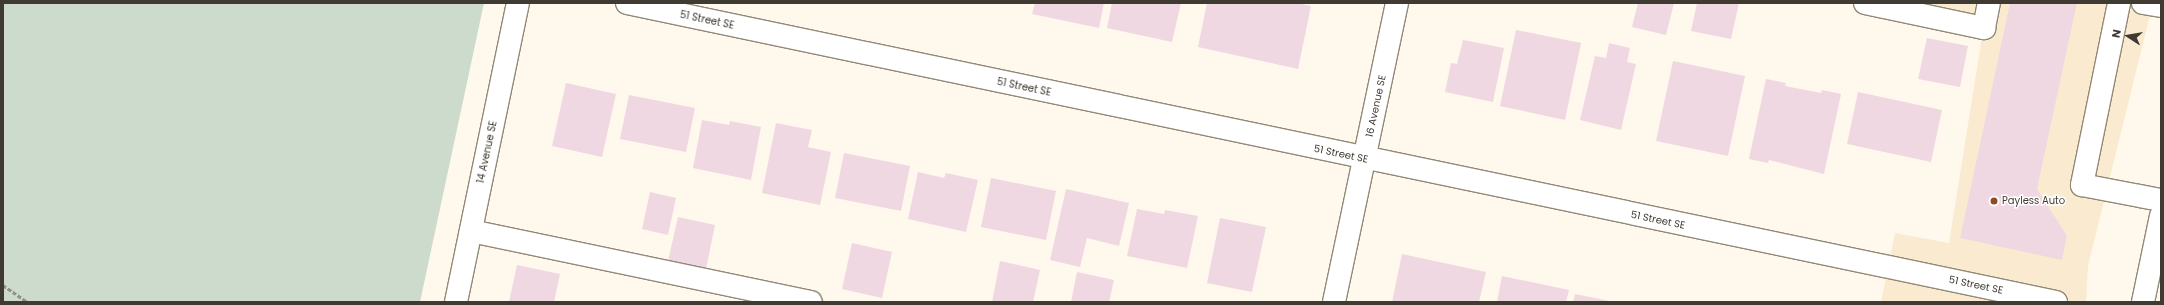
<!DOCTYPE html>
<style>
body{margin:0}
#map{position:relative;width:2164px;height:305px;overflow:hidden;background:#fff8ec;font-family:Poppins,sans-serif}
div>[style]{position:absolute}
[style*='--x']{left:calc(var(--x)*1px);top:calc(var(--y)*1px);width:calc(var(--w)*1px);rotate:calc(var(--a)*1deg)}
.built>*{inset:0;background:#faebd0}
.green>*{inset:0;background:#ccdbcc}
.building>*{inset:0;background:#f0d8e2}
.path>*{height:2.5px;margin-top:-1.25px;transform-origin:0;background:repeating-linear-gradient(90deg,#969086 0 4px,transparent 0 6px)}
.roads{filter:drop-shadow(1px 0 #928876) drop-shadow(-1px 0 #928876) drop-shadow(0 1px #928876) drop-shadow(0 -1px #928876)}
.minor>*{height:22px;margin:-11px;padding:0 11px;transform-origin:11px;border-radius:11px;background:#fff}
.major>*{height:22px;margin:-11px;padding:0 11px;transform-origin:11px;border-radius:11px;background:#fff}
.dots>*{width:11px;height:11px;translate:-50% -50%;box-sizing:border-box;border:2px solid #fff;border-radius:50%}
span{translate:-50% -50%;white-space:nowrap;text-align:center;line-height:1.15;-webkit-text-stroke:3px #fff;paint-order:stroke}
.street-label{font-size:10px;color:#3f3a32}
.poi-label{font-size:10px;color:#3f3a32}
.left{translate:0 -50%;text-align:left}
.frame{position:absolute;inset:0;border:4px solid #3f3a32;pointer-events:none}
.north{position:absolute;left:2108px;top:16px;width:40px;height:40px;-webkit-text-stroke:3px #fff;paint-order:stroke;rotate:282deg;font-size:11px;font-weight:700;line-height:16px;text-align:center;color:#3f3a32}
.north::after{content:'';display:block;margin:auto;width:14px;height:18px;background:#3f3a32;clip-path:polygon(50% 0,100% 100%,50% 72%,0 100%)}
</style>
<div id="map">
<div class="built">
<i style="clip-path:polygon(1913px 3px,2153px 3px,2088px 266px,2086px 302px,1881px 302px,1895px 233px,1949px 243px,1985px 18px)"></i>
</div>
<div class="green">
<i style="clip-path:polygon(3px 3px,484px 3px,420px 302px,3px 302px)"></i>
</div>
<div class="building">
<i style="clip-path:polygon(1035px 3px,1104px 3px,1099px 28px,1032px 14px)"></i>
<i style="clip-path:polygon(1112px 3px,1181px 3px,1172px 42px,1107px 28px)"></i>
<i style="clip-path:polygon(1207px 3px,1297px 3px,1311px 6px,1298px 69px,1198px 47px)"></i>
<i style="clip-path:polygon(1638px 3px,1674px 3px,1666px 35px,1632px 27px)"></i>
<i style="clip-path:polygon(1697px 3px,1739px 3px,1731px 39px,1691px 31px)"></i>
<i style="clip-path:polygon(2010px 3px,2077px 3px,2037px 189px,2067px 236px,2062px 260px,1960px 238px)"></i>
<i style="clip-path:polygon(1516px 30px,1581px 43px,1565px 120px,1500px 106px)"></i>
<i style="clip-path:polygon(1927px 38px,1968px 46px,1960px 87px,1918px 79px)"></i>
<i style="clip-path:polygon(1463px 40px,1504px 48px,1493px 102px,1445px 92px,1451px 63px,1457px 64px)"></i>
<i style="clip-path:polygon(1609px 43px,1630px 48px,1627px 62px,1636px 64px,1621px 130px,1580px 120px,1595px 56px,1606px 58px)"></i>
<i style="clip-path:polygon(1673px 61px,1745px 76px,1728px 156px,1656px 141px)"></i>
<i style="clip-path:polygon(1766px 79px,1786px 83px,1785px 86px,1821px 93px,1822px 90px,1841px 94px,1824px 174px,1769px 160px,1768px 163px,1749px 159px)"></i>
<i style="clip-path:polygon(566px 83px,616px 94px,602px 157px,552px 146px)"></i>
<i style="clip-path:polygon(1858px 92px,1942px 110px,1931px 162px,1847px 144px)"></i>
<i style="clip-path:polygon(629px 95px,695px 108px,686px 152px,620px 139px)"></i>
<i style="clip-path:polygon(702px 120px,729px 125px,730px 121px,761px 127px,751px 180px,693px 168px)"></i>
<i style="clip-path:polygon(776px 123px,812px 130px,808px 147px,831px 152px,820px 205px,762px 193px)"></i>
<i style="clip-path:polygon(844px 153px,910px 166px,901px 211px,835px 198px)"></i>
<i style="clip-path:polygon(918px 172px,944px 178px,946px 173px,978px 180px,966px 232px,908px 219px)"></i>
<i style="clip-path:polygon(991px 178px,1056px 191px,1046px 240px,981px 227px)"></i>
<i style="clip-path:polygon(1066px 189px,1129px 203px,1119px 246px,1087px 238px,1080px 267px,1050px 260px)"></i>
<i style="clip-path:polygon(650px 192px,676px 198px,668px 235px,642px 229px)"></i>
<i style="clip-path:polygon(1137px 209px,1164px 214px,1165px 210px,1198px 216px,1187px 268px,1127px 256px)"></i>
<i style="clip-path:polygon(678px 217px,715px 225px,706px 269px,668px 261px)"></i>
<i style="clip-path:polygon(1220px 218px,1266px 227px,1252px 292px,1207px 283px)"></i>
<i style="clip-path:polygon(852px 243px,892px 252px,882px 298px,842px 289px)"></i>
<i style="clip-path:polygon(1402px 254px,1486px 272px,1479px 302px,1392px 302px)"></i>
<i style="clip-path:polygon(1000px 261px,1040px 270px,1033px 302px,992px 302px)"></i>
<i style="clip-path:polygon(517px 265px,560px 274px,554px 302px,509px 302px)"></i>
<i style="clip-path:polygon(1077px 272px,1114px 280px,1109px 302px,1071px 302px)"></i>
<i style="clip-path:polygon(1502px 276px,1569px 290px,1566px 302px,1497px 302px)"></i>
<i style="clip-path:polygon(1575px 294px,1610px 301px,1610px 302px,1573px 302px)"></i>
</div>
<div class="path">
<i style="--x:3;--y:285;--w:29;--a:35"></i>
</div>
<div class="roads">
<div class="minor">
<i style="--x:627;--y:3;--w:1460;--a:11.82"></i>
<i style="--x:1865;--y:3;--w:122;--a:11.9"></i>
<i style="--x:1984;--y:28;--w:25;--a:-79"></i>
<i style="--x:2119;--y:3;--w:186;--a:101.5"></i>
<i style="--x:2082;--y:185;--w:80;--a:10.8"></i>
<i style="--x:2143;--y:3;--w:18;--a:9"></i>
<i style="--x:471;--y:231;--w:347;--a:11.8"></i>
<i style="--x:456;--y:302;--w:305;--a:-78.3"></i>
<i style="--x:1334;--y:302;--w:306;--a:-78.1"></i>
</div>
<div class="major">
<i style="--x:2143;--y:302;--w:88;--a:-78.2"></i>
</div>
</div>
<div class="dots">
<i style="left:1994px;top:201px;background:#914926"></i>
</div>
<div class="street-label">
<span style="left:707px;top:20px;rotate:12deg">51 Street SE</span>
<span style="left:1024px;top:87px;rotate:12deg">51 Street SE</span>
<span style="left:1376px;top:106px;rotate:-78deg">16 Avenue SE</span>
<span style="left:487px;top:152px;rotate:-78deg">14 Avenue SE</span>
<span style="left:1341px;top:154px;rotate:12deg">51 Street SE</span>
<span style="left:1658px;top:220px;rotate:12deg">51 Street SE</span>
<span style="left:1976px;top:285px;rotate:12deg">51 Street SE</span>
</div>
<div class="poi-label">
<span class="left" style="left:2002px;top:201px">Payless Auto</span>
</div>
<div class="frame"></div>
<div class="north">N</div>
</div>
